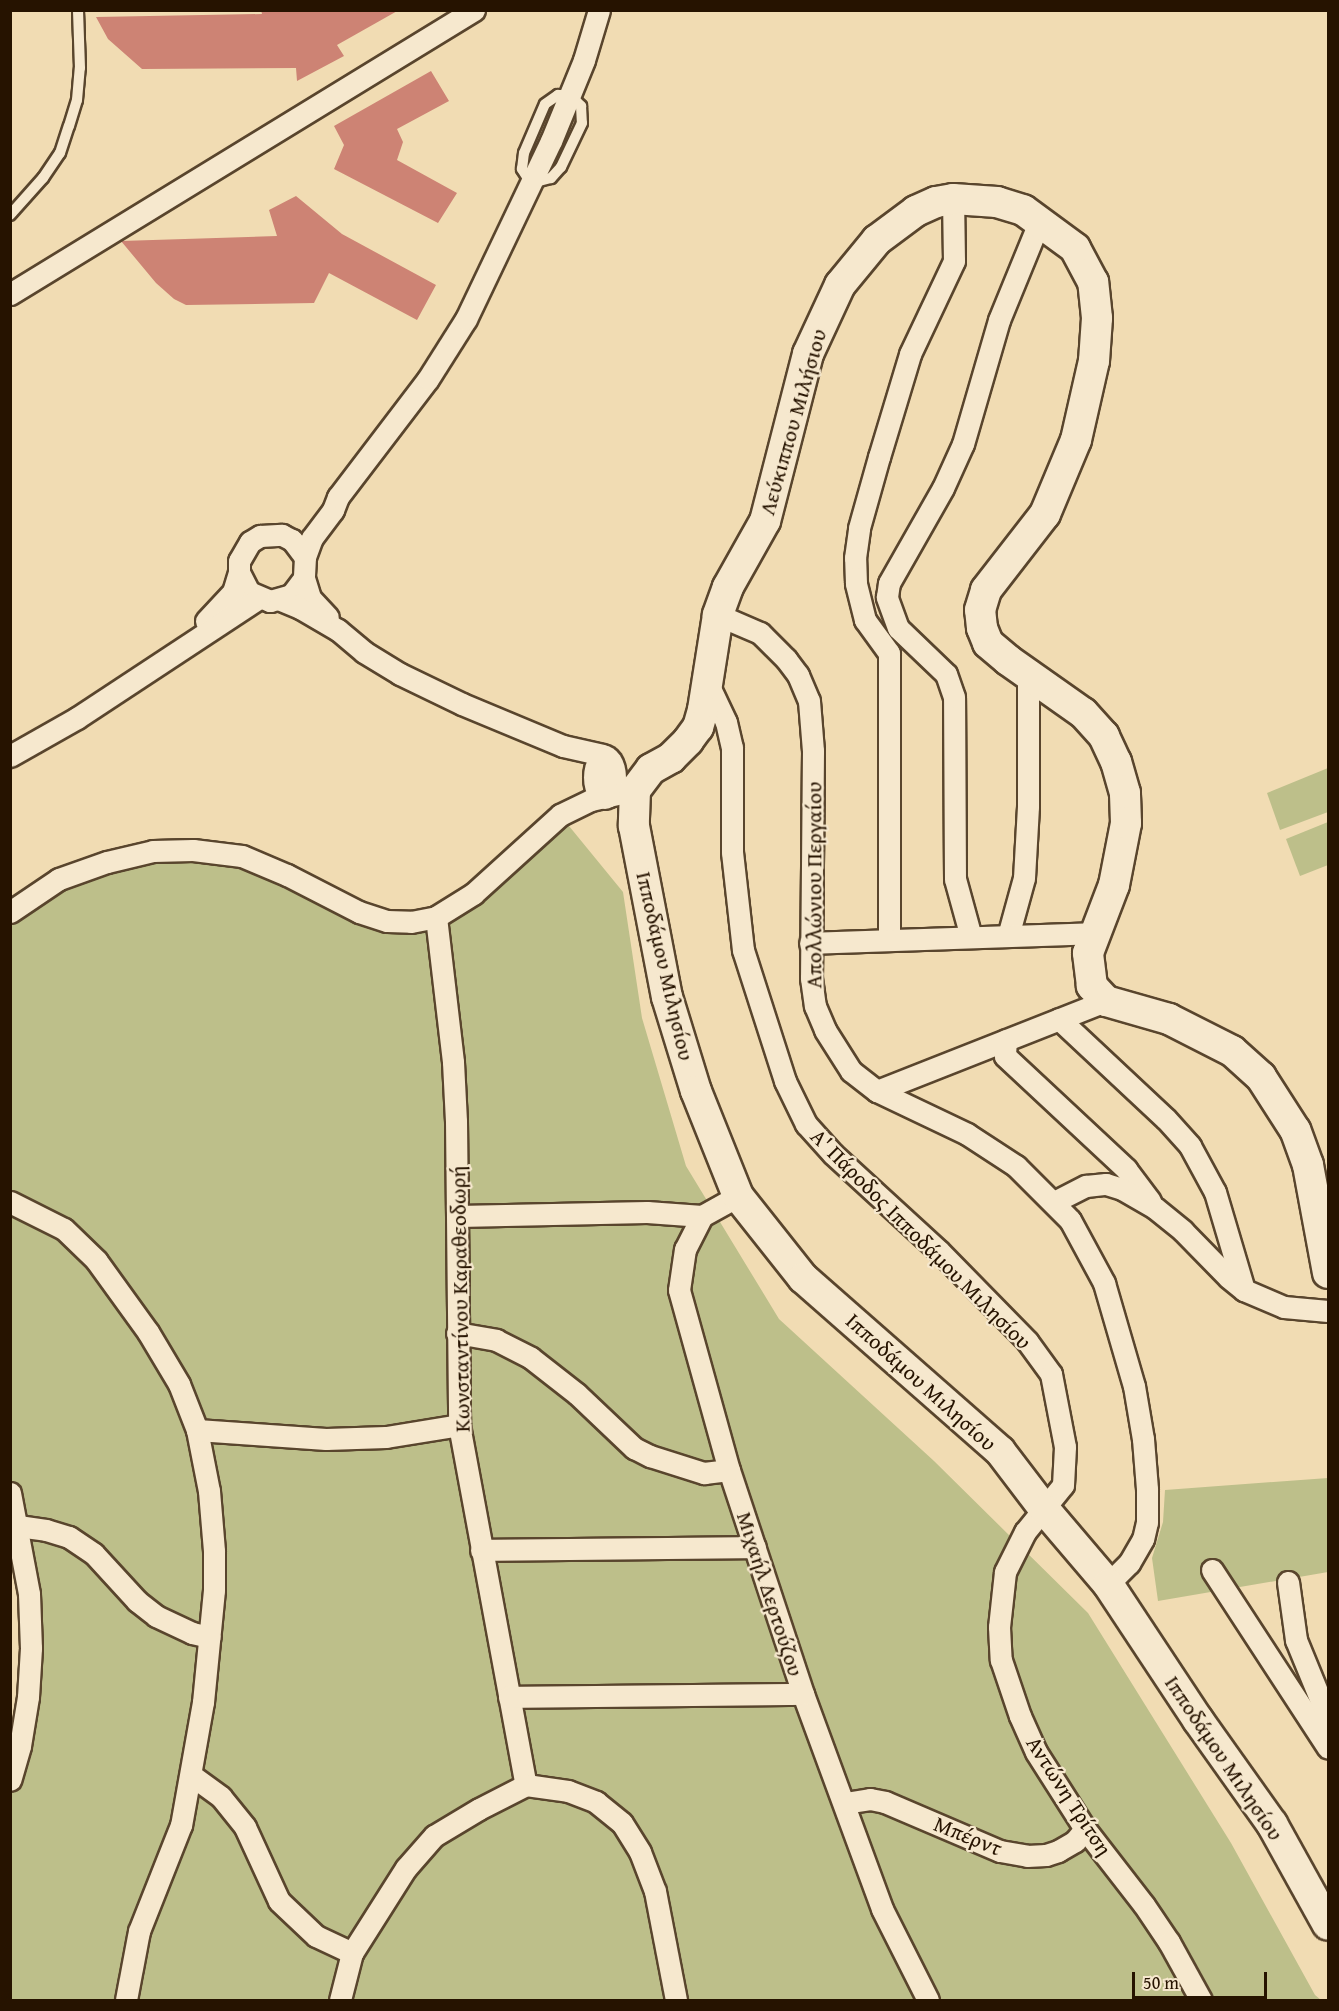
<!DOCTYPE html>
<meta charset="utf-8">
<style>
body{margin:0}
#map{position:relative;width:1339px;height:2011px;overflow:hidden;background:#f1dcb3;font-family:"Gentium Book Plus",serif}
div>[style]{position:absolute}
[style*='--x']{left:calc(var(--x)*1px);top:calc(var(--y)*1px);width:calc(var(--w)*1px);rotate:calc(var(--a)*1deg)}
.green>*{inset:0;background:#bdbf8a}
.building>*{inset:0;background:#cd8374}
.roads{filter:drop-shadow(2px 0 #59452d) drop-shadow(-2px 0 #59452d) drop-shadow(0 2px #59452d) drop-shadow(0 -2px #59452d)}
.lane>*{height:10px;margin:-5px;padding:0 5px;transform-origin:5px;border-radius:5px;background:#f6e8ce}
.street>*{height:21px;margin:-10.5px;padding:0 10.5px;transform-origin:10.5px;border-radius:10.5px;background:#f6e8ce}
.street>.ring{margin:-10.5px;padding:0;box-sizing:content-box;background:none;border:21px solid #f6e8ce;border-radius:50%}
.secondary>*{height:30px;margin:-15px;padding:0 15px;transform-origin:15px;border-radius:15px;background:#f6e8ce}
span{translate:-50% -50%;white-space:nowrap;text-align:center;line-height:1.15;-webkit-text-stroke:4.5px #f6e8ce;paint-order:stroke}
.street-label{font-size:22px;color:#261300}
.frame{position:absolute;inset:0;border:12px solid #261300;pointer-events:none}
.scale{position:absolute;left:1132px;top:1972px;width:135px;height:27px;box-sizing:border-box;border:3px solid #261300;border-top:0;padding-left:8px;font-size:18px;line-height:21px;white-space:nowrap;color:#261300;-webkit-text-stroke:4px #f6e8ce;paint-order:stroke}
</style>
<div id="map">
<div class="green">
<i style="clip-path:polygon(1328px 768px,1328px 812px,1280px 830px,1267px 793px)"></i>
<i style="clip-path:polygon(560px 815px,623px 892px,642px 1018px,686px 1166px,779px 1319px,934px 1461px,1088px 1613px,1231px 1843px,1315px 1995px,1321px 2000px,11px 2000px,10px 1780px,28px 1697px,10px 1493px,11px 912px,107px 862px,242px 856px,359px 912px,436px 917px)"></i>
<i style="clip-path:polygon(1328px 822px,1328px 865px,1300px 876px,1286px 839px)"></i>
<i style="clip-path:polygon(1328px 1478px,1328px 1572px,1158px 1601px,1152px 1558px,1163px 1522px,1165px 1490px)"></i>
</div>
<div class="building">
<i style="clip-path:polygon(261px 10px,399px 10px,337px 45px,344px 56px,297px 81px,296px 68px,142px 69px,108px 39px,96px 17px,262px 14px)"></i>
<i style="clip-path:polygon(431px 71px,449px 101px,397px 129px,403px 142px,397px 160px,457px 193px,438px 223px,334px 169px,344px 145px,334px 126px)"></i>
<i style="clip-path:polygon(296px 196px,342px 234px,436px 285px,417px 320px,329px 273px,314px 303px,186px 305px,174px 299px,156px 283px,121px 241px,277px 236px,269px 210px)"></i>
</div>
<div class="roads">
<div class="lane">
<i style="--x:558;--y:95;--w:12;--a:0"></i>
<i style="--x:570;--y:95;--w:16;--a:45"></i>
<i style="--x:581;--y:106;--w:17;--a:87"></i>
<i style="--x:582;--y:123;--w:49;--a:115.5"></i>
<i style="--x:561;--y:167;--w:15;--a:132"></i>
<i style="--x:551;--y:178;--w:21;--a:166"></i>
<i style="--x:531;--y:183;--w:17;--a:-123"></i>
<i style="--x:522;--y:169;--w:16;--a:-83"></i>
<i style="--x:524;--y:153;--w:53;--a:-66.8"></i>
<i style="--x:545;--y:104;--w:16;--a:-35"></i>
<i style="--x:10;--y:215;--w:50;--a:-48.3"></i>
<i style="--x:43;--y:178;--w:30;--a:-56"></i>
<i style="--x:60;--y:153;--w:28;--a:-72"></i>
<i style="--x:69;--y:126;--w:27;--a:-73"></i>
<i style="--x:77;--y:100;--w:32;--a:-85"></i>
<i style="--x:80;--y:68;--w:58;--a:-92"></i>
</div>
<div class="street">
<i style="--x:10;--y:294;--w:544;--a:-31.47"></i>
<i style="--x:305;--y:557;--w:20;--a:-70"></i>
<i style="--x:312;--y:538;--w:35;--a:-53"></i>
<i style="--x:333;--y:510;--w:14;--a:-69"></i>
<i style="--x:338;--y:497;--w:148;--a:-52.7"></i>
<i style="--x:428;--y:379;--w:71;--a:-57.7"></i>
<i style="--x:466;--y:319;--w:197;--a:-64.5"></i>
<i style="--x:551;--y:141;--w:87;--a:-67.8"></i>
<i style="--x:584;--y:60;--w:52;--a:-73.3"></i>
<i style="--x:304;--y:578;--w:21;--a:127"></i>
<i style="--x:291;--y:595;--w:22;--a:164"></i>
<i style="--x:270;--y:601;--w:23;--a:-157"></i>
<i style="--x:249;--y:592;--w:22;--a:-117"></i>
<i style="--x:239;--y:572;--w:11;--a:-90"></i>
<i style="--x:239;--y:561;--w:22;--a:-60"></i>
<i style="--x:250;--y:542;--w:12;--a:-31"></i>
<i style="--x:260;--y:536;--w:22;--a:-3"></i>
<i style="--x:282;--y:535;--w:11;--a:27"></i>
<i style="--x:292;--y:540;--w:21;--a:53"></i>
<i style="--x:305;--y:557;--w:21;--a:93"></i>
<i style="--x:304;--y:578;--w:21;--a:73"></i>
<i style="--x:310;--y:598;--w:26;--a:47"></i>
<i style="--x:281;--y:600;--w:21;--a:23"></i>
<i style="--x:300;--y:608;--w:44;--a:30.1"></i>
<i style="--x:338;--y:630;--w:34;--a:40"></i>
<i style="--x:364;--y:652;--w:42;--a:31.4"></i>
<i style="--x:400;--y:674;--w:69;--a:25.8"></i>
<i style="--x:462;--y:704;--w:109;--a:22.6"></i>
<i style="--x:563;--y:746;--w:41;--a:12.7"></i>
<i style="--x:718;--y:615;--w:46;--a:23.2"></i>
<i style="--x:760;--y:633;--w:37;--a:45"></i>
<i style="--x:786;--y:659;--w:20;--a:53"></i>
<i style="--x:798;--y:675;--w:28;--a:67"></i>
<i style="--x:809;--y:701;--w:50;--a:85.4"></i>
<i style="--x:813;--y:751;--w:227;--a:90.5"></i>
<i style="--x:811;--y:978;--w:28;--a:82"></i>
<i style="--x:815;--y:1006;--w:26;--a:67"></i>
<i style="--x:825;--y:1030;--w:49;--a:57.6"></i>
<i style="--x:851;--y:1071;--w:33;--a:38"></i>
<i style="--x:877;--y:1091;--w:100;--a:25.5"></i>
<i style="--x:967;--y:1134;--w:59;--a:33.1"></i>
<i style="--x:1016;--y:1166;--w:76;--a:45"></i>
<i style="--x:1070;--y:1220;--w:72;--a:61.6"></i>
<i style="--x:1104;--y:1283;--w:107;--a:73.8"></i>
<i style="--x:1134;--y:1386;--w:54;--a:80.4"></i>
<i style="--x:1143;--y:1439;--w:50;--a:85.4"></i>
<i style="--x:1147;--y:1489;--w:33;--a:90"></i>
<i style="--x:1147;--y:1522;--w:17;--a:103"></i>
<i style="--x:1143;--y:1539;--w:28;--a:120"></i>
<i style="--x:1129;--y:1563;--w:30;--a:135"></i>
<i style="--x:206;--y:621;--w:40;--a:-47"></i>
<i style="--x:233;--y:592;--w:21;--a:-73"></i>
<i style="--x:708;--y:684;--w:42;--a:64.7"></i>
<i style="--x:726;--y:722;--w:26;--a:77"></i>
<i style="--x:732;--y:747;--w:105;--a:90"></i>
<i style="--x:732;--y:852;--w:99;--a:83.6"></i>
<i style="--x:743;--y:950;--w:138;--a:72.2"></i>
<i style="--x:785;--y:1081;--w:48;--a:64"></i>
<i style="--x:806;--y:1124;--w:40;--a:48"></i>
<i style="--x:833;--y:1154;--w:144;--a:42.5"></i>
<i style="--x:939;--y:1251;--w:126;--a:45.6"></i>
<i style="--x:1027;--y:1341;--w:41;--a:54"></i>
<i style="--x:1051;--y:1374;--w:74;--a:79.1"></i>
<i style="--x:1065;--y:1447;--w:38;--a:93"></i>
<i style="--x:1063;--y:1485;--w:60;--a:129"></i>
<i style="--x:1025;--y:1532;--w:45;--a:116.6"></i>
<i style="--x:1005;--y:1572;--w:55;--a:96.2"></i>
<i style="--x:999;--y:1627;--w:33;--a:87"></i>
<i style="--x:1001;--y:1660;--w:59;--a:71.3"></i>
<i style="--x:1020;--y:1716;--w:39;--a:66"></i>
<i style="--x:1036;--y:1752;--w:91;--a:57.5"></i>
<i style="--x:1085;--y:1829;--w:96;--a:52.2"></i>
<i style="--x:1144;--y:1905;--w:45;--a:56"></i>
<i style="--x:1169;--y:1942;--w:66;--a:61.1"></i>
<i class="ring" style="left:594px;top:756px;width:-1px;height:-1px"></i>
<i style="--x:10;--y:756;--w:77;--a:-29.6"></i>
<i style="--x:77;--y:718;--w:218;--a:-33.4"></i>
<i style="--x:10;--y:912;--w:59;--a:-34"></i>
<i style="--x:59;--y:879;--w:51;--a:-19.5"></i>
<i style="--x:107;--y:862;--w:47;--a:-13.4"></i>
<i style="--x:153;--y:851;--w:40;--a:-1.4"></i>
<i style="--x:193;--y:850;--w:49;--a:7"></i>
<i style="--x:242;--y:856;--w:49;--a:22.9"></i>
<i style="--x:287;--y:875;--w:81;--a:27.2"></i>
<i style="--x:359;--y:912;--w:29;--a:18"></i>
<i style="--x:387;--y:921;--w:24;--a:2"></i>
<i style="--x:411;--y:922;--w:25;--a:-11"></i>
<i style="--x:436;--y:917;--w:44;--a:-31.9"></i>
<i style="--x:473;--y:894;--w:118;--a:-42.2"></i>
<i style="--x:560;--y:815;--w:34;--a:-26"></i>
<i style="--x:591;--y:800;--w:45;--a:-12.8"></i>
<i style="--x:436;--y:917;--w:146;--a:83.3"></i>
<i style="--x:453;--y:1062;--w:59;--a:87.1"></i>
<i style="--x:456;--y:1121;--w:304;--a:89.4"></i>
<i style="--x:459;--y:1425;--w:366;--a:79.5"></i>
<i style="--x:1008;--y:936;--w:60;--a:-74.6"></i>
<i style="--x:1024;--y:878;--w:72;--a:-86.8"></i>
<i style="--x:1028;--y:806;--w:132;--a:-90"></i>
<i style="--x:971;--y:937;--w:60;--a:-105.4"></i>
<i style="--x:955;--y:879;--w:182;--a:-90.3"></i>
<i style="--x:954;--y:697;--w:24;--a:-109"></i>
<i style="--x:946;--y:674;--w:66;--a:-136.2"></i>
<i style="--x:898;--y:628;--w:33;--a:-110"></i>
<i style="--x:887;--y:597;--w:14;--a:-82"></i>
<i style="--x:889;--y:583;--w:109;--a:-60.4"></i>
<i style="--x:943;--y:488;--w:48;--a:-65.6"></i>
<i style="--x:963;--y:444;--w:129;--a:-73.8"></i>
<i style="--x:999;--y:320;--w:108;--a:-67.7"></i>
<i style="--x:889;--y:940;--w:287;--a:-90"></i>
<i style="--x:889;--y:653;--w:41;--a:-126"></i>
<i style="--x:865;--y:620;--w:38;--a:-104"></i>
<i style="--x:856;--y:583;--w:25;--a:-92"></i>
<i style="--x:855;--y:558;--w:30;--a:-82"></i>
<i style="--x:859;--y:528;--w:74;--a:-74.3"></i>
<i style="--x:879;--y:457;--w:108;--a:-73.2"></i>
<i style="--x:910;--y:354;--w:103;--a:-64.7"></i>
<i style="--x:954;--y:261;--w:62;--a:-90.9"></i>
<i style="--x:810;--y:943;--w:286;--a:-2"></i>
<i style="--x:1059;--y:1019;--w:146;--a:43.1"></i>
<i style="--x:1166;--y:1119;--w:36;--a:48"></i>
<i style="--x:1190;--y:1146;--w:52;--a:61.5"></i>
<i style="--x:1215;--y:1192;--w:102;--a:73.5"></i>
<i style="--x:1006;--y:1040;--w:16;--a:94"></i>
<i style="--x:1005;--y:1056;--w:166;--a:43"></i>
<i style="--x:1126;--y:1169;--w:40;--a:53"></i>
<i style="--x:877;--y:1091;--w:246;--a:-21.5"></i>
<i style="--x:738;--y:1196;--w:41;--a:150.9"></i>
<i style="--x:702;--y:1216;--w:37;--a:117"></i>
<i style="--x:685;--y:1249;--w:41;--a:98.3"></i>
<i style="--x:679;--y:1290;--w:187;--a:74.5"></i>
<i style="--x:729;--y:1470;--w:236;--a:71.7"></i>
<i style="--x:803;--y:1694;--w:229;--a:69.8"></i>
<i style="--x:882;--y:1909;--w:102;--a:63.2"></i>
<i style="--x:10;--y:1202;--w:60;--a:26.6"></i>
<i style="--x:64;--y:1229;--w:45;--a:44.1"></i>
<i style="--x:96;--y:1260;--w:89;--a:54.2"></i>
<i style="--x:148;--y:1332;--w:61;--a:59.2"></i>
<i style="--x:179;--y:1384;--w:49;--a:68.6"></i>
<i style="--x:197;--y:1430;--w:62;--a:78.9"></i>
<i style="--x:209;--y:1491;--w:60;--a:85.2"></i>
<i style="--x:214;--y:1551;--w:39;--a:90"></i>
<i style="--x:214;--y:1590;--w:113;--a:95.6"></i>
<i style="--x:203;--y:1702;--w:125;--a:100.1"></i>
<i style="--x:181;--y:1825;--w:114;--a:111.6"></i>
<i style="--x:139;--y:1931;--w:70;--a:100.7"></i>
<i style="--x:1054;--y:1202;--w:36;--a:-27"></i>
<i style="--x:1086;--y:1186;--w:20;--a:-6"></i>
<i style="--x:1106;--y:1184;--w:17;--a:17"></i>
<i style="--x:1122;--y:1189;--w:38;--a:30"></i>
<i style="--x:1155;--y:1208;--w:36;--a:39"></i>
<i style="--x:1183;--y:1231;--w:64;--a:45.6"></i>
<i style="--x:1228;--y:1277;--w:21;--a:39"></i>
<i style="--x:1244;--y:1290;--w:43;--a:23"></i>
<i style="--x:1284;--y:1307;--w:44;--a:5.2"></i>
<i style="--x:458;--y:1216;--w:189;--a:-1.2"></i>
<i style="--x:647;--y:1212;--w:55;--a:4.2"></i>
<i style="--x:457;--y:1333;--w:40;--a:10"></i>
<i style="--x:496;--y:1340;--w:39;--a:27"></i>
<i style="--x:531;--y:1358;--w:58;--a:38"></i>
<i style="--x:577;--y:1394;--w:79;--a:43.5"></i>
<i style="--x:634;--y:1448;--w:18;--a:27"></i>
<i style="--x:650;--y:1456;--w:57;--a:17.5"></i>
<i style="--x:704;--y:1473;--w:25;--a:-7"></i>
<i style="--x:197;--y:1430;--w:129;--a:4"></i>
<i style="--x:326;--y:1439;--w:60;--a:-1.9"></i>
<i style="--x:386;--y:1437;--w:74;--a:-9.3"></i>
<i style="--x:10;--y:1493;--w:103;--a:79.3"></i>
<i style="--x:29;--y:1594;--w:54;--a:87.9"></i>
<i style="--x:31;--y:1648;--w:49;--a:93.5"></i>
<i style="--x:28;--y:1697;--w:50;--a:99.3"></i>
<i style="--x:20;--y:1746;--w:35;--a:106"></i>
<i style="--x:18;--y:1526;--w:28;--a:8"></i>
<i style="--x:46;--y:1530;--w:24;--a:17"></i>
<i style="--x:69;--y:1537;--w:30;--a:34"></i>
<i style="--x:94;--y:1554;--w:64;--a:47.5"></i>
<i style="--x:137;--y:1601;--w:24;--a:38"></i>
<i style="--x:156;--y:1616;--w:40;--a:25"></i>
<i style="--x:192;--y:1633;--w:18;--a:13"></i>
<i style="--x:481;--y:1550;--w:274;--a:-0.6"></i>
<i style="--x:1212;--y:1570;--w:212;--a:56.9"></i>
<i style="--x:1288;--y:1582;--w:59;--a:82.1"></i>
<i style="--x:1296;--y:1640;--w:84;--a:67.7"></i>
<i style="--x:509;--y:1697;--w:294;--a:-0.6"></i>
<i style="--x:191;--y:1775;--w:37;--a:36"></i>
<i style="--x:221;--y:1797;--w:38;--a:51"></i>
<i style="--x:245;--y:1827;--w:81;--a:65.3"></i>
<i style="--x:279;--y:1901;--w:51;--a:43.4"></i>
<i style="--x:316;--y:1936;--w:40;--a:25"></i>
<i style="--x:845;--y:1803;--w:25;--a:-9"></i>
<i style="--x:870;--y:1799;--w:15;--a:11"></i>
<i style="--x:885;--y:1802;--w:125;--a:23.1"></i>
<i style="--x:1000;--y:1851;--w:27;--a:10"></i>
<i style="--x:1027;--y:1856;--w:19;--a:-3"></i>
<i style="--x:1046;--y:1855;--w:13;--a:-18"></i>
<i style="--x:1058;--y:1851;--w:20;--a:-30"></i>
<i style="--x:1075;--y:1841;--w:16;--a:-50"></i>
<i style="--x:340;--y:2000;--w:49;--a:-75.7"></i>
<i style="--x:352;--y:1953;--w:101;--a:-57.6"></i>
<i style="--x:406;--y:1868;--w:43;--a:-48.8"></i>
<i style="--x:434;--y:1836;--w:52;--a:-31"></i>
<i style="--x:479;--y:1809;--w:53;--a:-27.1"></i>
<i style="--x:526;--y:1785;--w:42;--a:8.1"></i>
<i style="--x:568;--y:1791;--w:30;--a:21"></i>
<i style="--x:596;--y:1802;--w:33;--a:39"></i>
<i style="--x:622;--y:1823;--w:34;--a:58"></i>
<i style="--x:640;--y:1852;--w:42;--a:69"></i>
<i style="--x:655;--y:1891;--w:111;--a:79.1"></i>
</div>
<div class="secondary">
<i style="--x:1328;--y:1273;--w:110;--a:-100.5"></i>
<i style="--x:1308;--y:1165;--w:37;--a:-110"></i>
<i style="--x:1295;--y:1130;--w:63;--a:-122.7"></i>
<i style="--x:1261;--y:1077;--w:39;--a:-138"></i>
<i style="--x:1232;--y:1051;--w:71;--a:-153.1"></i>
<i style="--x:1169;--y:1019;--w:66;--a:-164.1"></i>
<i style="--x:1106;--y:1001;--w:21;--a:-133"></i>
<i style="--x:1092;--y:986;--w:33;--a:-97"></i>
<i style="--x:1088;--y:953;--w:73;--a:-69.1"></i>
<i style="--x:1114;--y:885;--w:63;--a:-79"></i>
<i style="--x:1126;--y:823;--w:30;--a:-92"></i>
<i style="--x:1125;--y:793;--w:32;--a:-106"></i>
<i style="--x:1116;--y:762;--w:29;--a:-115"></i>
<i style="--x:1104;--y:736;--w:31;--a:-132"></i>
<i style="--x:1083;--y:713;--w:92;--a:-144.8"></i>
<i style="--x:1008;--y:660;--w:26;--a:-140"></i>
<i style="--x:988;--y:643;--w:16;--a:-112"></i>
<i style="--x:982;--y:628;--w:18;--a:-96"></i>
<i style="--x:980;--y:610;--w:21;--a:-73"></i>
<i style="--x:986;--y:590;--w:96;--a:-52.2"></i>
<i style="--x:1045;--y:514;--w:80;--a:-67.3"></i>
<i style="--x:1076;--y:440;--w:81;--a:-77.2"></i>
<i style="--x:1094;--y:361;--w:43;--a:-86"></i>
<i style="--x:1097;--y:318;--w:36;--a:-96"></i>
<i style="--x:1093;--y:282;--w:38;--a:-118"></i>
<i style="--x:1075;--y:248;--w:64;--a:-143.8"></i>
<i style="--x:1023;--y:210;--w:27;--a:-163"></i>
<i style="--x:997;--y:202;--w:44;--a:-176.1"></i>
<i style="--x:953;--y:199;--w:17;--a:170"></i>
<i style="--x:936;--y:202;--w:22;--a:156"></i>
<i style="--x:916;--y:211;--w:49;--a:143.4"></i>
<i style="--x:877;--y:240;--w:58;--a:129.4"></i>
<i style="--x:840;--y:285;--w:76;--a:114.9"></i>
<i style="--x:808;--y:354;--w:172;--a:104.4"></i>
<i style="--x:765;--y:521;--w:76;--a:119.3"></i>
<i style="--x:728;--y:587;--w:30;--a:110"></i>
<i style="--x:718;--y:615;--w:96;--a:99"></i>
<i style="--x:703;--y:710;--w:18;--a:106"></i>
<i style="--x:698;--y:727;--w:17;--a:126"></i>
<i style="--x:688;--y:741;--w:24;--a:135"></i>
<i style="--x:671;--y:758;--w:23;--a:151"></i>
<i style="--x:651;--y:769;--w:26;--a:127"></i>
<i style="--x:635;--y:790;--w:36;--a:92"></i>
<i style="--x:634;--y:826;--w:174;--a:79.1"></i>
<i style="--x:667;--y:997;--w:98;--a:72.9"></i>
<i style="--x:696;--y:1091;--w:113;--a:68.2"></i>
<i style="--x:738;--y:1196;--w:105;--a:51.6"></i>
<i style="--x:803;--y:1278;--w:262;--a:41.3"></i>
<i style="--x:1000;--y:1451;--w:74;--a:52.7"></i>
<i style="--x:1045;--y:1510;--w:97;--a:49.6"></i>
<i style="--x:1108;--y:1584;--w:163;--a:56.5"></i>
<i style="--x:1198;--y:1720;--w:128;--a:54.6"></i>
<i style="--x:1272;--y:1824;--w:115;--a:61"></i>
</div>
</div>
<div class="street-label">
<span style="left:793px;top:422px;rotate:-74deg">Λεύκιππου Μιλήσιου</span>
<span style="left:814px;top:885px;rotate:-90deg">Απολλώνιου Περγαίου</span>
<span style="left:665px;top:966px;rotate:77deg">Ιπποδάμου Μιλησίου</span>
<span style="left:921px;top:1239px;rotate:45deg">Α' Πάροδος Ιπποδάμου Μιλησίου</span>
<span style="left:460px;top:1299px;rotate:-91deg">Κωνσταντίνου Καραθεοδωρή</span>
<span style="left:921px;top:1382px;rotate:42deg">Ιπποδάμου Μιλησίου</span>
<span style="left:770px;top:1594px;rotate:72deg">Μιχαήλ Δερτούζου</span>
<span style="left:1224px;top:1758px;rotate:56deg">Ιπποδάμου Μιλησίου</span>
<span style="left:1069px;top:1796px;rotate:57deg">Αντώνη Τρίτση</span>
<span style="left:968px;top:1836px;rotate:22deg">Μπέρντ</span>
</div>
<div class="frame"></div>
<div class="scale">50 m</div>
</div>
